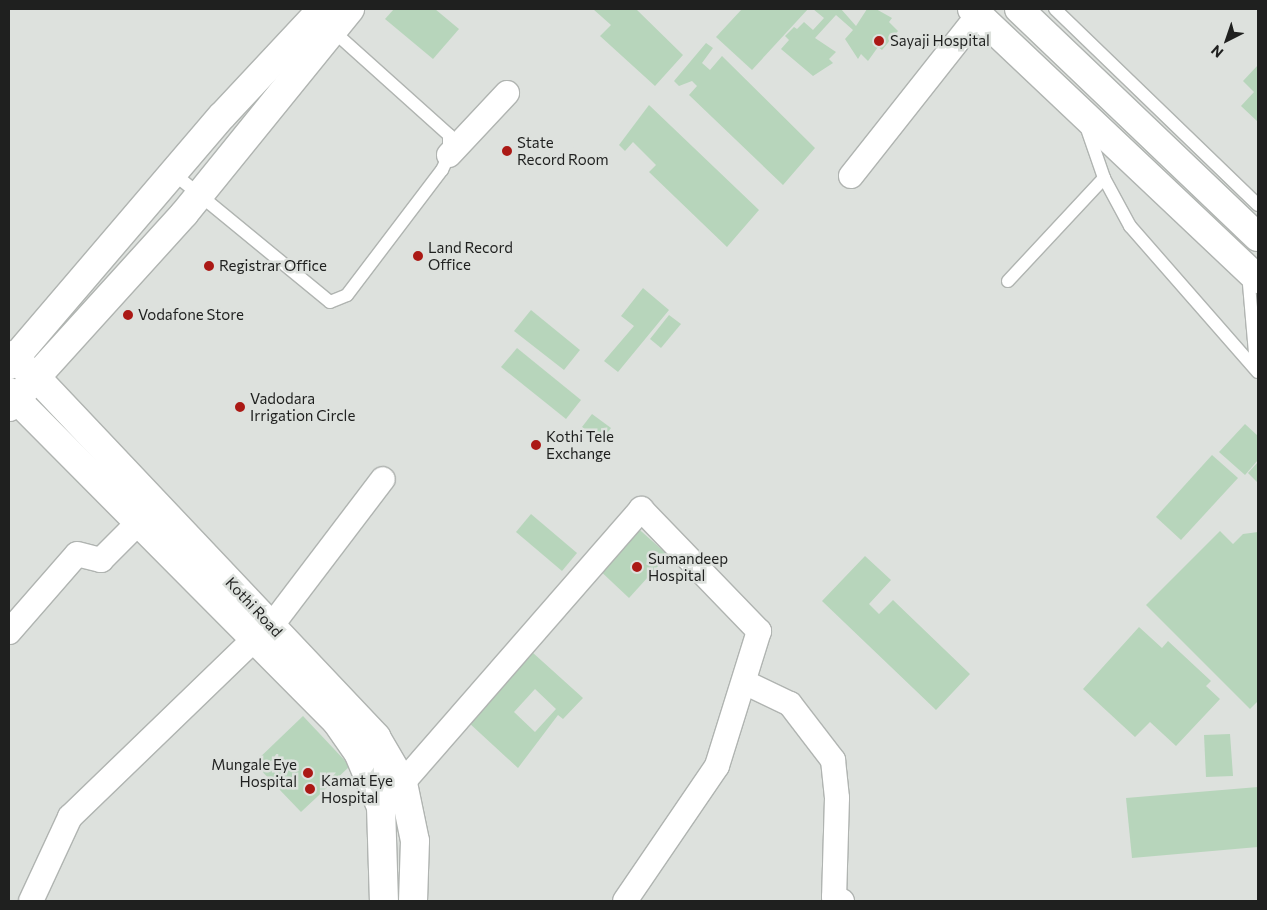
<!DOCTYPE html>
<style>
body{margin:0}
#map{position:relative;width:1267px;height:910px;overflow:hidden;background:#dde1dd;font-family:Commissioner,sans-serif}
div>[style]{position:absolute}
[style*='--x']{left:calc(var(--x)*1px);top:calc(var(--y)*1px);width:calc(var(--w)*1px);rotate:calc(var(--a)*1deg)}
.building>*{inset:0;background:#b7d5bb}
.roads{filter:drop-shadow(1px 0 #b0b4b1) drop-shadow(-1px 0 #b0b4b1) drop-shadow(0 1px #b0b4b1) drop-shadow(0 -1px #b0b4b1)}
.service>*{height:12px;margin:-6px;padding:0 6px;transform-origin:6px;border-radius:6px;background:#fff}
.minor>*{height:24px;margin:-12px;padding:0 12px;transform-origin:12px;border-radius:12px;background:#fff}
.secondary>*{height:28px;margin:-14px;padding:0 14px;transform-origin:14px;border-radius:14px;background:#fff}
.primary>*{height:28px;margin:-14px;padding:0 14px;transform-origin:14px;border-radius:14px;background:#fff}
.trunk>*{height:28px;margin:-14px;padding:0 14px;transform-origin:14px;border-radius:14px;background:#fff}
.dots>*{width:14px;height:14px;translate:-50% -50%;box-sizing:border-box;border:2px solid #dde1dd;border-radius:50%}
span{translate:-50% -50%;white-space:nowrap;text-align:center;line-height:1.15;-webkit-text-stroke:5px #dde1dd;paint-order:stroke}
.poi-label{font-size:15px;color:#1f201f}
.left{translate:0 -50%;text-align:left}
.right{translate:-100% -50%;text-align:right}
.street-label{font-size:15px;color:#1f201f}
.frame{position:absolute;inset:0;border:10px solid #1f201f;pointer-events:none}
.north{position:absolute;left:1202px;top:15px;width:50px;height:50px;-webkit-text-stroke:4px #dde1dd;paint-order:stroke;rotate:221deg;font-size:14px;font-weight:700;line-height:20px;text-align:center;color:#1f201f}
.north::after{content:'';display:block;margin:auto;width:18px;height:22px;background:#1f201f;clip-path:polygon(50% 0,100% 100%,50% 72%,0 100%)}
</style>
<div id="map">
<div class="building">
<i style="clip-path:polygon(394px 9px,435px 9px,459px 29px,433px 59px,385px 19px)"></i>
<i style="clip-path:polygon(593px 9px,636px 9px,683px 55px,655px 86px,600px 36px,611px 25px)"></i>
<i style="clip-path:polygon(742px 9px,808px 9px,752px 70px,716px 37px)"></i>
<i style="clip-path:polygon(813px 9px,841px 9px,856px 26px,867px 9px,876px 9px,892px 18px,889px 22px,898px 31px,882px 50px,878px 47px,868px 61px,861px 54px,858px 59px,845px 39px,853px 30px,836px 15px,815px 38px,836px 52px,829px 59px,833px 63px,813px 76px,781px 49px,789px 40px,785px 36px,794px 27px,797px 29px,804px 22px,813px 30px,824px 18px)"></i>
<i style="clip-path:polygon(706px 43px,713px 48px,702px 63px,710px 70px,722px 56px,815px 148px,783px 185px,689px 95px,697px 86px,692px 81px,679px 86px,674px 81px)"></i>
<i style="clip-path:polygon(1258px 65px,1258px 122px,1241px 106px,1254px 92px,1243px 81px)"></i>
<i style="clip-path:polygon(649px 105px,759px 210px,727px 247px,649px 172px,656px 165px,633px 142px,625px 151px,619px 145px)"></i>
<i style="clip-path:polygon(643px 288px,669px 310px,618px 372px,604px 361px,634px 326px,621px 316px)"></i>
<i style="clip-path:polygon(531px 310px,580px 350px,564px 370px,514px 331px)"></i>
<i style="clip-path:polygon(669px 315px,681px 324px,661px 348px,650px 339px)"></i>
<i style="clip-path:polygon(517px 348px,581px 400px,566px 419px,501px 367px)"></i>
<i style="clip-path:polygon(592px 414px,611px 428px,601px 441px,582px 427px)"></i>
<i style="clip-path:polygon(1245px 424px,1258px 436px,1258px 460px,1245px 475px,1219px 452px)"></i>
<i style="clip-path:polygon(1212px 455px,1238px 478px,1181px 540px,1156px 517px)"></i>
<i style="clip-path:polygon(1258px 462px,1258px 483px,1248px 473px)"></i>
<i style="clip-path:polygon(531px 514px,577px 553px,562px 571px,516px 532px)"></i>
<i style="clip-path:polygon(633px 524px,668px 555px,629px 598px,595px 566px)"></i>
<i style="clip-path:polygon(1220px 531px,1233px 544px,1243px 534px,1258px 532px,1258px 701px,1250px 709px,1146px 605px)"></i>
<i style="clip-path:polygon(865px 556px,891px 580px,869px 604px,879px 614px,893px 600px,970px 674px,936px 710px,822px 601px)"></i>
<i style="clip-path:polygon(1139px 627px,1162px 648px,1168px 641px,1211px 681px,1206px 686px,1220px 699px,1176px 746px,1150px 722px,1135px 737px,1083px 689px)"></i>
<i style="clip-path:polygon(evenodd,532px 652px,583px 698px,563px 719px,558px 715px,518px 768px,468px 722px,532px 652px,535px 689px,556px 709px,535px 732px,514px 712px,535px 689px)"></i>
<i style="clip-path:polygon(303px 716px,350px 766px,301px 812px,254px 763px)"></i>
<i style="clip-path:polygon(1230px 734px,1233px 776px,1206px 777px,1204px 735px)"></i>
<i style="clip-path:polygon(1258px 787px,1258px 847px,1132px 858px,1126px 798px)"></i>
</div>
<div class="roads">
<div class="service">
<i style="--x:1055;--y:9;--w:282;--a:44"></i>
<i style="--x:1085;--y:123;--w:58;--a:70.9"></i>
<i style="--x:1104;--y:178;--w:55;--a:61.6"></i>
<i style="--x:1130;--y:226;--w:194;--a:48.8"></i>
<i style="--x:173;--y:173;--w:203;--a:39.4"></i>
<i style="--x:330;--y:302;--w:18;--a:-22"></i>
<i style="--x:347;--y:295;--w:157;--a:-52.8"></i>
<i style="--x:442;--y:170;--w:17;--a:-65"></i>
<i style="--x:449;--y:155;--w:20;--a:-90"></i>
<i style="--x:449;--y:135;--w:157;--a:-138.1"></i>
<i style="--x:1248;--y:273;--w:92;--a:85"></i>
<i style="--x:1008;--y:281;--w:141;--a:-47"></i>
</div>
<div class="minor">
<i style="--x:449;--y:155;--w:85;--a:-46.9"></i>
<i style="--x:851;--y:176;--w:205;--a:-51.7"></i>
<i style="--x:272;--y:625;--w:183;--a:-52.8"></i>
<i style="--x:9;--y:632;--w:103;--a:-48.9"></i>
<i style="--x:77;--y:554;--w:25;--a:14"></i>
<i style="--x:101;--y:560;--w:55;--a:-45"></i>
<i style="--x:744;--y:682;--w:51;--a:25.6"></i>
<i style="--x:790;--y:704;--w:71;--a:52.5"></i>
<i style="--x:833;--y:760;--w:38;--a:84"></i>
<i style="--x:837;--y:798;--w:99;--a:91.7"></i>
<i style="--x:834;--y:897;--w:9;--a:27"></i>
<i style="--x:391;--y:796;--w:381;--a:-48.9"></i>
<i style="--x:641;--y:509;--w:170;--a:46"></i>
<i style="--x:759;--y:631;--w:141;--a:107.3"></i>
<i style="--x:717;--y:766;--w:163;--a:124.3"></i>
<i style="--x:31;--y:901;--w:93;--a:-65.1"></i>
<i style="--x:70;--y:817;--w:253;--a:-44"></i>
</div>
<div class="secondary">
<i style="--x:9;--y:365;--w:328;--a:-49.5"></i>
<i style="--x:222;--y:116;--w:146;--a:-46.9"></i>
<i style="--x:9;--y:407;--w:261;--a:-47.8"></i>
<i style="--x:184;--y:214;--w:264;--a:-51"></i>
</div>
<div class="primary">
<i style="--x:9;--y:355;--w:33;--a:39"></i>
<i style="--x:35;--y:376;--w:497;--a:46.6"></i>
<i style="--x:376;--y:737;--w:53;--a:59.6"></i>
<i style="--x:403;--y:783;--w:59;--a:78.3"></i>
<i style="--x:415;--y:841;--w:60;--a:91.9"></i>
<i style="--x:9;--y:392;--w:464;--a:45.2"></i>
<i style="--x:336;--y:721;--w:38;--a:55"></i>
<i style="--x:358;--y:752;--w:60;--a:67.3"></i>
<i style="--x:381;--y:807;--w:94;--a:88.2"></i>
</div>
<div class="trunk">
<i style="--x:972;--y:9;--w:393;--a:43.4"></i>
<i style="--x:1019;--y:9;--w:330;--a:43.7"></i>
</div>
</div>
<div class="dots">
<i style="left:879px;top:41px;background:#ab1915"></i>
<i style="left:507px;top:151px;background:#ab1915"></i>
<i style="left:418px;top:256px;background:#ab1915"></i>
<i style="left:209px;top:266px;background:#ab1915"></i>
<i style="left:128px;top:315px;background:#ab1915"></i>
<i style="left:240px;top:407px;background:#ab1915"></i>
<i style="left:536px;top:445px;background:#ab1915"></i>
<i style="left:637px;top:567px;background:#ab1915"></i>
<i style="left:308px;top:773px;background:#ab1915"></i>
<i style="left:310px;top:789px;background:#ab1915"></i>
</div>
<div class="poi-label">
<span class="left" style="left:890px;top:41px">Sayaji Hospital</span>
<span class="left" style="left:517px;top:151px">State<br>Record Room</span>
<span class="left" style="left:428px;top:256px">Land Record<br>Office</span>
<span class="left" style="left:219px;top:266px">Registrar Office</span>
<span class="left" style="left:138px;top:315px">Vodafone Store</span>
<span class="left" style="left:250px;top:407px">Vadodara<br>Irrigation Circle</span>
<span class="left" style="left:546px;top:445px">Kothi Tele<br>Exchange</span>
<span class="left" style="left:648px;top:567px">Sumandeep<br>Hospital</span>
<span class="right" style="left:297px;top:773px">Mungale Eye<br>Hospital</span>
<span class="left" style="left:321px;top:789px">Kamat Eye<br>Hospital</span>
</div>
<div class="street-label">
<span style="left:254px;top:607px;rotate:47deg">Kothi Road</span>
</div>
<div class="frame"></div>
<div class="north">N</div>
</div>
